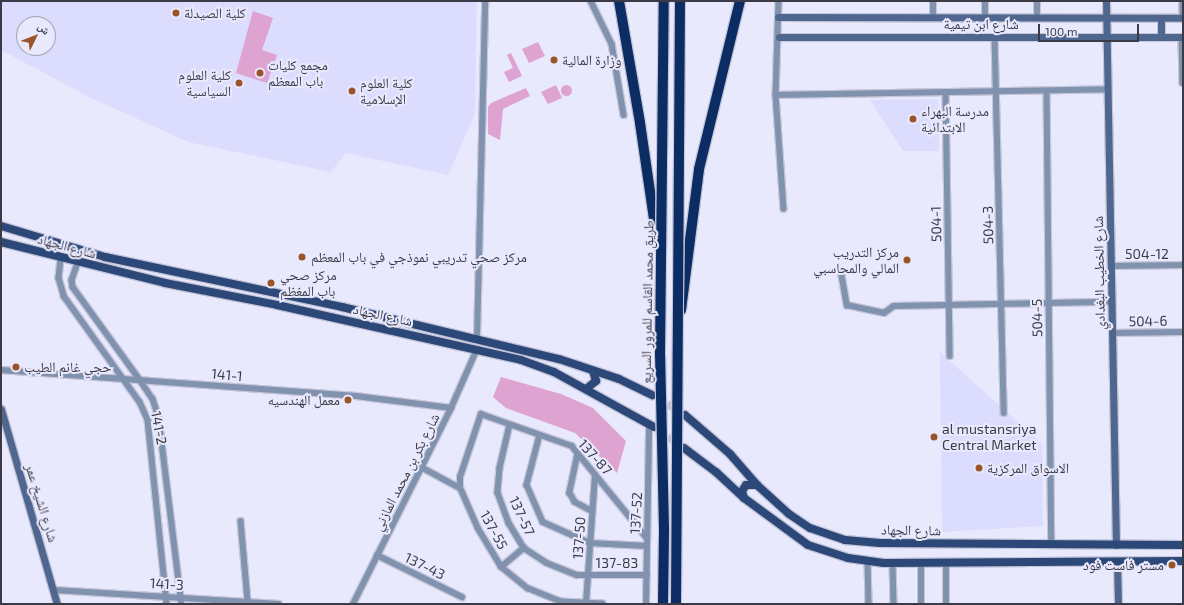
<!DOCTYPE html>
<meta charset="utf-8">
<style>
body{margin:0}
#map{position:relative;width:1184px;height:605px;overflow:hidden;background:#e9e9fe;font-family:"Exo 2","Noto Naskh Arabic",sans-serif}
div>[style]{position:absolute}
[style*='--x']{left:calc(var(--x)*1px);top:calc(var(--y)*1px);width:calc(var(--w)*1px);rotate:calc(var(--a)*1deg)}
.built>*{inset:0;background:#dcdcfe}
.green>*{inset:0;background:#dea3d1}
.round{border-radius:50%}
.primary-tunnel>*{height:8px;margin-top:-4px;transform-origin:0;background:repeating-linear-gradient(90deg,#c6c6da 0 8px,transparent 0 12px)}
.roads{filter:drop-shadow(1px 0 #c6c6da) drop-shadow(-1px 0 #c6c6da) drop-shadow(0 1px #c6c6da) drop-shadow(0 -1px #c6c6da)}
.street>*{height:5.5px;margin:-2.75px;padding:0 2.75px;transform-origin:2.75px;border-radius:2.75px;background:#8192ae}
.secondary>*{height:7px;margin:-3.5px;padding:0 3.5px;transform-origin:3.5px;border-radius:3.5px;background:#4f678f}
.primary>*{height:8px;margin:-4px;padding:0 4px;transform-origin:4px;border-radius:4px;background:#2b4878}
.highway>*{height:10px;margin:-5px;padding:0 5px;transform-origin:5px;border-radius:5px;background:#0c2d63}
.bridges{filter:drop-shadow(1px 0 #c6c6da) drop-shadow(-1px 0 #c6c6da) drop-shadow(0 1px #c6c6da) drop-shadow(0 -1px #c6c6da)}
.highway-bridge>*{height:10px;margin:-5px;padding:0 5px;transform-origin:5px;border-radius:5px;background:#0c2d63}
.dots>*{width:11px;height:11px;translate:-50% -50%;box-sizing:border-box;border:2px solid #e9e9fe;border-radius:50%}
span{translate:-50% -50%;white-space:nowrap;text-align:center;line-height:1.15;-webkit-text-stroke:4px #e9e9fe;paint-order:stroke}
.poi-label{font-size:14px;color:#3b3b48}
.left{translate:0 -50%;text-align:left}
.right{translate:-100% -50%;text-align:right}
.street-label{font-size:14px;color:#3b3b48}
.frame{position:absolute;inset:0;border:2px solid #3b3b48;pointer-events:none}
.north{position:absolute;left:16px;top:16px;width:40px;height:40px;box-sizing:border-box;background:#e9e9fe;border:1px solid #a3a3b5;border-radius:50%;rotate:47deg;font-size:11px;font-weight:700;line-height:16px;text-align:center;color:#3b3b48}
.north::after{content:'';display:block;margin:auto;width:14px;height:18px;background:#9a542a;clip-path:polygon(50% 0,100% 100%,50% 72%,0 100%)}
.scale{position:absolute;left:1038px;top:24px;width:101px;height:18px;box-sizing:border-box;border:2px solid #3b3b48;border-top:0;padding-left:5px;font-size:12px;line-height:14px;white-space:nowrap;color:#3b3b48;-webkit-text-stroke:3px #e9e9fe;paint-order:stroke}
</style>
<div id="map">
<div class="built">
<i style="clip-path:polygon(evenodd,1px 1px,477px 1px,475px 114px,448px 175px,346px 153px,331px 172px,188px 142px,87px 96px,1px 50px,1px 1px,24px 24px,48px 24px,48px 48px,24px 48px,24px 24px)"></i>
<i style="clip-path:polygon(938px 99px,939px 151px,903px 151px,870px 100px)"></i>
<i style="clip-path:polygon(940px 352px,1042px 444px,1043px 526px,942px 532px)"></i>
</div>
<div class="green">
<i style="clip-path:polygon(253px 11px,273px 18px,262px 50px,277px 55px,267px 83px,236px 73px)"></i>
<i style="clip-path:polygon(538px 42px,545px 56px,529px 63px,522px 49px)"></i>
<i style="clip-path:polygon(511px 53px,522px 76px,509px 82px,504px 72px,513px 68px,507px 55px)"></i>
<i class="round" style="left:560.5px;top:84.5px;width:11px;height:11px"></i>
<i style="clip-path:polygon(556px 85px,562px 98px,548px 104px,541px 92px)"></i>
<i style="clip-path:polygon(526px 88px,530px 96px,503px 109px,500px 140px,488px 134px,488px 107px,491px 103px)"></i>
<i style="clip-path:polygon(501px 377px,561px 394px,593px 408px,626px 441px,617px 473px,575px 433px,506px 408px,493px 397px)"></i>
</div>
<div class="primary-tunnel">
<i style="--x:657;--y:398;--w:28;--a:30"></i>
<i style="--x:658;--y:430;--w:28;--a:35"></i>
</div>
<div class="roads">
<div class="street">
<i style="--x:591;--y:1;--w:48;--a:64"></i>
<i style="--x:612;--y:44;--w:72;--a:80.4"></i>
<i style="--x:779;--y:1;--w:94;--a:91.8"></i>
<i style="--x:776;--y:95;--w:114;--a:86"></i>
<i style="--x:1183;--y:1;--w:15;--a:90"></i>
<i style="--x:933;--y:18;--w:17;--a:-90"></i>
<i style="--x:985;--y:18;--w:17;--a:-90"></i>
<i style="--x:1037;--y:18;--w:17;--a:-90"></i>
<i style="--x:995;--y:37;--w:376;--a:88.6"></i>
<i style="--x:1182;--y:37;--w:46;--a:88.8"></i>
<i style="--x:1047;--y:91;--w:453;--a:89.4"></i>
<i style="--x:946;--y:92;--w:264;--a:89.1"></i>
<i style="--x:776;--y:95;--w:332;--a:-1"></i>
<i style="--x:61;--y:259;--w:19;--a:96"></i>
<i style="--x:59;--y:278;--w:19;--a:74"></i>
<i style="--x:64;--y:296;--w:130;--a:54.4"></i>
<i style="--x:140;--y:402;--w:20;--a:66"></i>
<i style="--x:148;--y:420;--w:185;--a:84.1"></i>
<i style="--x:78;--y:263;--w:18;--a:109"></i>
<i style="--x:72;--y:280;--w:7;--a:82"></i>
<i style="--x:73;--y:287;--w:115;--a:54.2"></i>
<i style="--x:140;--y:380;--w:23;--a:56"></i>
<i style="--x:153;--y:399;--w:20;--a:72"></i>
<i style="--x:159;--y:418;--w:187;--a:83"></i>
<i style="--x:1111;--y:266;--w:72;--a:-0.8"></i>
<i style="--x:841;--y:270;--w:36;--a:80"></i>
<i style="--x:847;--y:305;--w:38;--a:12"></i>
<i style="--x:884;--y:313;--w:12;--a:-35"></i>
<i style="--x:894;--y:306;--w:218;--a:-1.1"></i>
<i style="--x:1113;--y:333;--w:70;--a:-0.8"></i>
<i style="--x:477;--y:338;--w:337;--a:-88.6"></i>
<i style="--x:1;--y:370;--w:356;--a:4.2"></i>
<i style="--x:356;--y:396;--w:96;--a:7.2"></i>
<i style="--x:510;--y:425;--w:44;--a:103.1"></i>
<i style="--x:500;--y:468;--w:25;--a:95"></i>
<i style="--x:498;--y:493;--w:32;--a:70"></i>
<i style="--x:509;--y:523;--w:29;--a:59"></i>
<i style="--x:524;--y:548;--w:27;--a:33"></i>
<i style="--x:547;--y:563;--w:32;--a:22"></i>
<i style="--x:577;--y:575;--w:70;--a:0"></i>
<i style="--x:540;--y:435;--w:52;--a:104.6"></i>
<i style="--x:527;--y:485;--w:40;--a:66.6"></i>
<i style="--x:543;--y:522;--w:51;--a:24.1"></i>
<i style="--x:590;--y:543;--w:57;--a:3"></i>
<i style="--x:578;--y:454;--w:40;--a:102"></i>
<i style="--x:570;--y:493;--w:10;--a:61"></i>
<i style="--x:575;--y:502;--w:19;--a:28"></i>
<i style="--x:421;--y:467;--w:44;--a:28.3"></i>
<i style="--x:241;--y:521;--w:80;--a:85"></i>
<i style="--x:377;--y:555;--w:95;--a:26.3"></i>
<i style="--x:868;--y:561;--w:43;--a:88.7"></i>
<i style="--x:893;--y:563;--w:41;--a:88.6"></i>
<i style="--x:501;--y:567;--w:30;--a:-40"></i>
<i style="--x:55;--y:590;--w:224;--a:3.6"></i>
<i style="--x:353;--y:604;--w:219;--a:-63.4"></i>
<i style="--x:451;--y:408;--w:64;--a:-66.2"></i>
<i style="--x:586;--y:604;--w:129;--a:-86"></i>
<i style="--x:603;--y:604;--w:42;--a:-177.3"></i>
<i style="--x:561;--y:602;--w:35;--a:-158"></i>
<i style="--x:528;--y:589;--w:35;--a:-141"></i>
<i style="--x:501;--y:567;--w:44;--a:-121.2"></i>
<i style="--x:478;--y:529;--w:45;--a:-113.7"></i>
<i style="--x:460;--y:488;--w:11;--a:-90"></i>
<i style="--x:460;--y:477;--w:66;--a:-71.6"></i>
<i style="--x:481;--y:414;--w:96;--a:19.4"></i>
<i style="--x:572;--y:446;--w:119;--a:50.8"></i>
<i style="--x:646;--y:604;--w:180;--a:-89"></i>
<i style="--x:921;--y:604;--w:41;--a:-90"></i>
<i style="--x:946;--y:604;--w:41;--a:-90"></i>
</div>
<div class="secondary">
<i style="--x:1106;--y:1;--w:544;--a:88.95"></i>
<i style="--x:778;--y:17;--w:405;--a:0.1"></i>
<i style="--x:779;--y:37;--w:404;--a:0"></i>
<i style="--x:1161;--y:37;--w:19;--a:-90"></i>
<i style="--x:1;--y:409;--w:203;--a:74"></i>
<i style="--x:1117;--y:562;--w:42;--a:88.6"></i>
</div>
<div class="primary">
<i style="--x:1;--y:226;--w:109;--a:16.6"></i>
<i style="--x:105;--y:257;--w:242;--a:11.9"></i>
<i style="--x:342;--y:307;--w:223;--a:13.5"></i>
<i style="--x:559;--y:359;--w:63;--a:18.4"></i>
<i style="--x:619;--y:379;--w:37;--a:26"></i>
<i style="--x:1;--y:242;--w:169;--a:14"></i>
<i style="--x:165;--y:283;--w:114;--a:11.1"></i>
<i style="--x:277;--y:305;--w:250;--a:12.7"></i>
<i style="--x:521;--y:360;--w:35;--a:20"></i>
<i style="--x:554;--y:372;--w:114;--a:28.8"></i>
<i style="--x:586;--y:389;--w:13;--a:-39"></i>
<i style="--x:596;--y:381;--w:10;--a:-107"></i>
<i style="--x:685;--y:415;--w:60;--a:40.9"></i>
<i style="--x:730;--y:454;--w:41;--a:48.9"></i>
<i style="--x:757;--y:485;--w:43;--a:42.2"></i>
<i style="--x:789;--y:514;--w:25;--a:34"></i>
<i style="--x:810;--y:528;--w:37;--a:19"></i>
<i style="--x:845;--y:540;--w:35;--a:5"></i>
<i style="--x:880;--y:543;--w:303;--a:0.4"></i>
<i style="--x:684;--y:448;--w:40;--a:37"></i>
<i style="--x:716;--y:472;--w:38;--a:43"></i>
<i style="--x:744;--y:498;--w:79;--a:36.3"></i>
<i style="--x:808;--y:545;--w:42;--a:18"></i>
<i style="--x:848;--y:558;--w:36;--a:8"></i>
<i style="--x:884;--y:563;--w:299;--a:-0.4"></i>
<i style="--x:744;--y:498;--w:7;--a:-106"></i>
<i style="--x:742;--y:491;--w:7;--a:-56"></i>
<i style="--x:746;--y:485;--w:11;--a:0"></i>
</div>
<div class="highway">
<i style="--x:619;--y:1;--w:124;--a:80.2"></i>
<i style="--x:640;--y:123;--w:124;--a:81.7"></i>
<i style="--x:681;--y:310;--w:142;--a:-82.7"></i>
<i style="--x:699;--y:169;--w:173;--a:-76.3"></i>
</div>
</div>
<div class="bridges">
<div class="highway-bridge">
<i style="--x:663;--y:604;--w:76;--a:-89.2"></i>
<i style="--x:664;--y:528;--w:173;--a:-91.3"></i>
<i style="--x:660;--y:355;--w:354;--a:-89.4"></i>
<i style="--x:676;--y:604;--w:603;--a:-89.62"></i>
</div>
</div>
<div class="dots">
<i style="left:176px;top:13px;background:#9a542a"></i>
<i style="left:554px;top:60px;background:#9a542a"></i>
<i style="left:260px;top:73px;background:#9a542a"></i>
<i style="left:239px;top:83px;background:#9a542a"></i>
<i style="left:352px;top:91px;background:#9a542a"></i>
<i style="left:913px;top:119px;background:#9a542a"></i>
<i style="left:302px;top:257px;background:#9a542a"></i>
<i style="left:907px;top:260px;background:#9a542a"></i>
<i style="left:271px;top:283px;background:#9a542a"></i>
<i style="left:16px;top:367px;background:#9a542a"></i>
<i style="left:348px;top:400px;background:#9a542a"></i>
<i style="left:934px;top:437px;background:#9a542a"></i>
<i style="left:979px;top:468px;background:#9a542a"></i>
<i style="left:1172px;top:565px;background:#9a542a"></i>
</div>
<div class="poi-label">
<span class="left" style="left:184px;top:13px">كلية الصيدلة</span>
<span class="left" style="left:562px;top:60px">وزارة المالية</span>
<span class="left" style="left:268px;top:73px">مجمع كليات<br>باب المعظم</span>
<span class="right" style="left:231px;top:83px">كلية العلوم<br>السياسية</span>
<span class="left" style="left:360px;top:91px">كلية العلوم<br>الإسلامية</span>
<span class="left" style="left:921px;top:119px">مدرسة البهراء<br>الابتدائية</span>
<span class="right" style="left:899px;top:260px">مركز التدريب<br>المالي والمحاسبي</span>
<span class="left" style="left:311px;top:257px">مركز صحي تدريبي نموذجي في باب المعظم</span>
<span class="left" style="left:280px;top:283px">مركز صحي<br>باب المغظم</span>
<span class="left" style="left:24px;top:367px">حجي غانم الطيب</span>
<span class="right" style="left:340px;top:400px">معمل الهندسيه</span>
<span class="left" style="left:942px;top:437px">al mustansriya<br>Central Market</span>
<span class="left" style="left:987px;top:468px">الاسواق المركزية</span>
<span class="right" style="left:1164px;top:565px">مستر فاست فود</span>
</div>
<div class="street-label">
<span style="left:981px;top:24px">شارع ابن تيمية</span>
<span style="left:936px;top:224px;rotate:-91deg">504-1</span>
<span style="left:988px;top:225px;rotate:-91deg">504-3</span>
<span style="left:67px;top:246px;rotate:15deg">شارع الجهاد</span>
<span style="left:1147px;top:254px">504-12</span>
<span style="left:1099px;top:273px;rotate:-91deg">شارع الخطيب البغدادي</span>
<span style="left:647px;top:302px;rotate:-89deg">طريق محمد القاسم للمرور السريع</span>
<span style="left:383px;top:315px;rotate:12deg">شارع الجهاد</span>
<span style="left:1037px;top:318px;rotate:-91deg">504-5</span>
<span style="left:1148px;top:321px;rotate:-1deg">504-6</span>
<span style="left:227px;top:375px;rotate:5deg">141-1</span>
<span style="left:159px;top:428px;rotate:79deg">141-2</span>
<span style="left:595px;top:457px;rotate:48deg">137-87</span>
<span style="left:406px;top:472px;rotate:-63deg">شارع بكر بن محمد المازني</span>
<span style="left:42px;top:503px;rotate:73deg">شارع الشيخ عمر</span>
<span style="left:636px;top:513px;rotate:-87deg">137-52</span>
<span style="left:522px;top:516px;rotate:65deg">137-57</span>
<span style="left:494px;top:530px;rotate:61deg">137-55</span>
<span style="left:911px;top:530px;rotate:1deg">شارع الجهاد</span>
<span style="left:579px;top:538px;rotate:-86deg">137-50</span>
<span style="left:617px;top:563px">137-83</span>
<span style="left:425px;top:566px;rotate:26deg">137-43</span>
<span style="left:167px;top:584px;rotate:3deg">141-3</span>
</div>
<div class="frame"></div>
<div class="north">ش</div>
<div class="scale">100 m</div>
</div>
